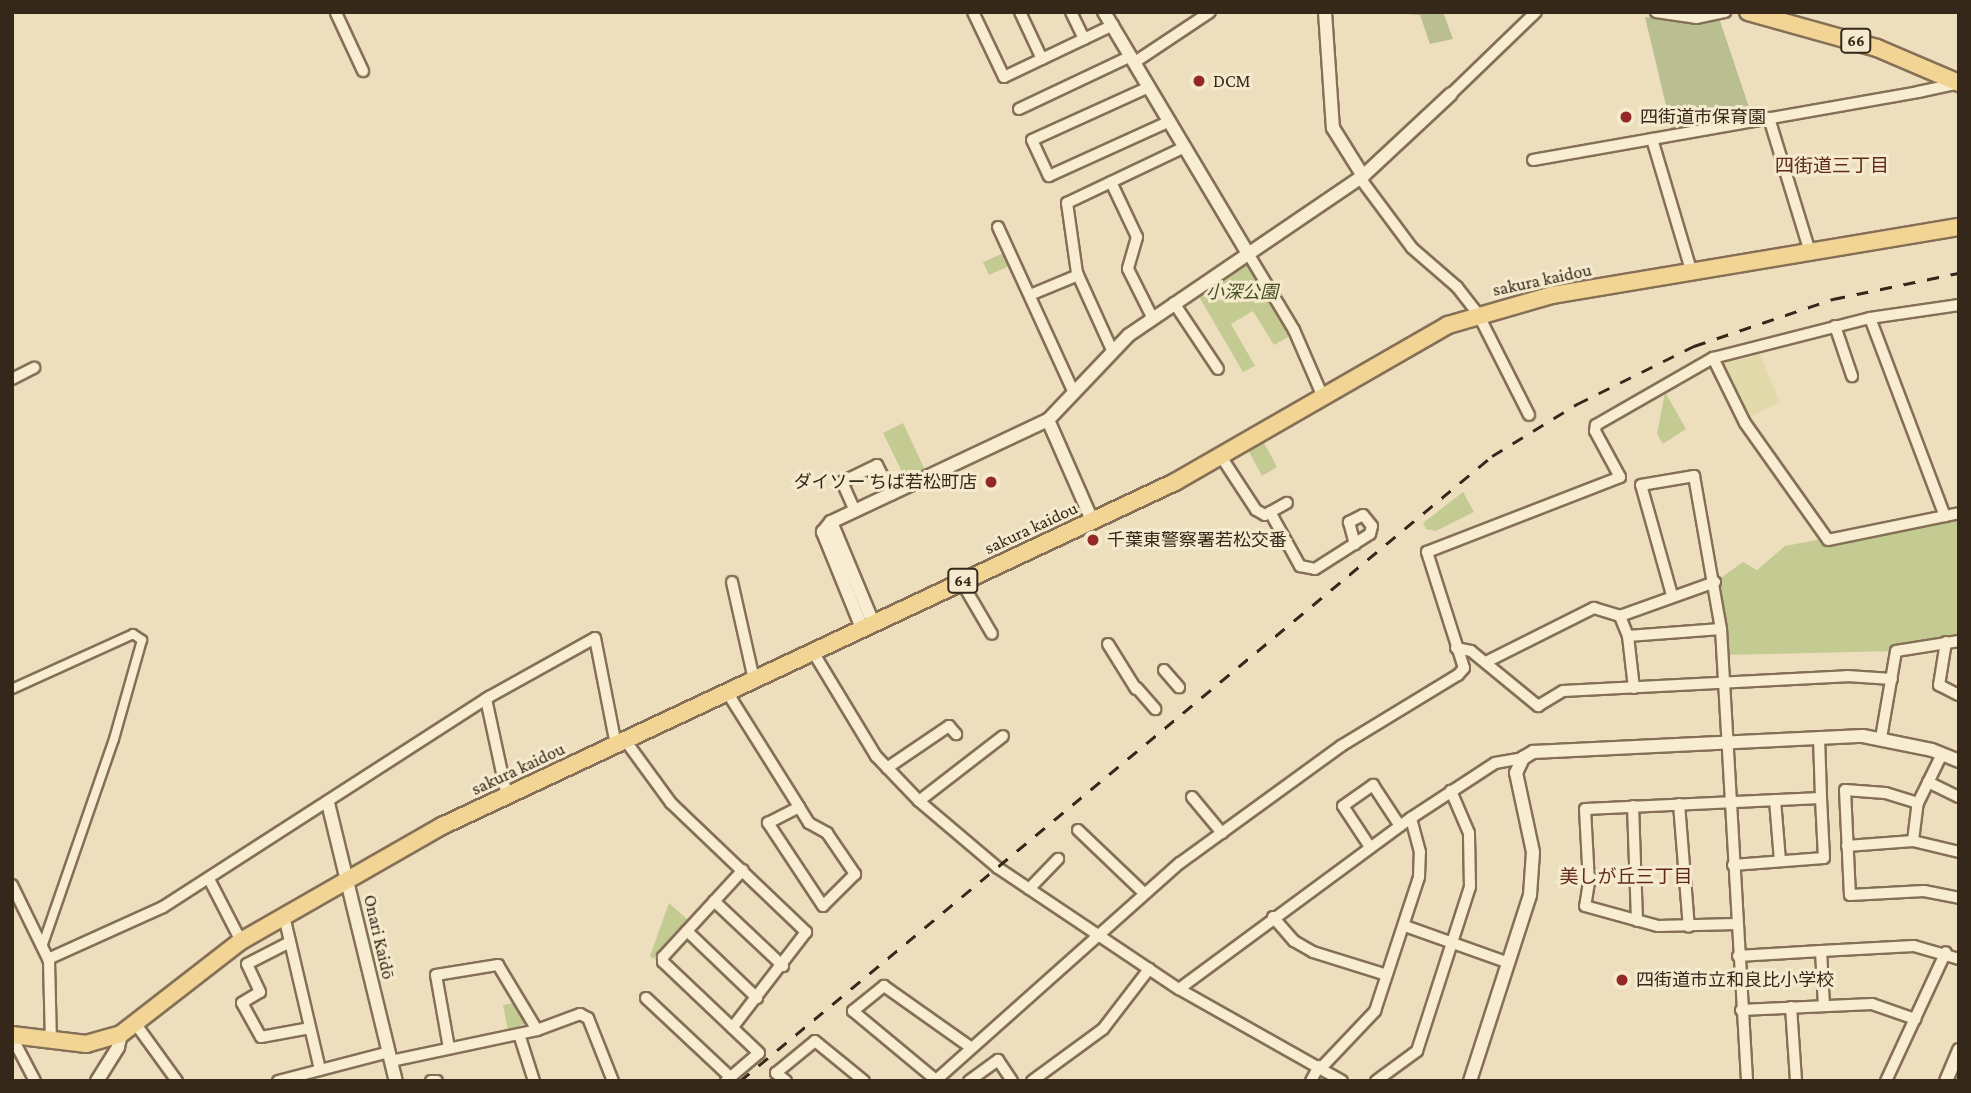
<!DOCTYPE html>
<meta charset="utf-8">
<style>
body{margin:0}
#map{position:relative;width:1971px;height:1093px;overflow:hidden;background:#eddfbe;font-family:"Crimson Pro","Noto Sans JP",serif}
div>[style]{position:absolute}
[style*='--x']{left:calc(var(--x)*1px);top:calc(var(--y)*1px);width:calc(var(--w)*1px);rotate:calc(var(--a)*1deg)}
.farmland>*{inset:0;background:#e3daab}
.green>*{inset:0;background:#c4cb92}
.cemetery>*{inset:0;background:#babf92}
.roads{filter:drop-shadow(2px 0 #857057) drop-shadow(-2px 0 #857057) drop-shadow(0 2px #857057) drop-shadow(0 -2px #857057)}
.pedestrian>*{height:8px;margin:-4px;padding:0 4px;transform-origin:4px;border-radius:4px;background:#f8edd0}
.minor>*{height:10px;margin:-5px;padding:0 5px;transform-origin:5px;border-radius:5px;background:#f8edd0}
.tertiary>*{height:12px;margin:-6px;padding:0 6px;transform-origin:6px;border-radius:6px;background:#f8edd0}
.primary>*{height:16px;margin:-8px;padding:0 8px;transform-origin:8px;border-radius:8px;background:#f2d594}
.rail>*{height:2.5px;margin-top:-1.25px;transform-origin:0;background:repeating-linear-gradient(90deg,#35281b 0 12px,transparent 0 24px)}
.dots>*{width:19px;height:19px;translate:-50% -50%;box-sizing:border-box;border:4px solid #f5eacd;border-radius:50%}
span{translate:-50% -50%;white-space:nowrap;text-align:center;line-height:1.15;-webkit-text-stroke:6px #f5eacd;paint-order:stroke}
.shield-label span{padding:2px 5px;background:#f5eacd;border:2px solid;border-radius:5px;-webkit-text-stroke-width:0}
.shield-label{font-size:16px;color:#35281b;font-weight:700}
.poi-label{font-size:18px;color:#35281b}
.left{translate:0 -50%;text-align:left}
.right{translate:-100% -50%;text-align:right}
.street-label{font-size:18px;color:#35281b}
.park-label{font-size:18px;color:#455122;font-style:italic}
.neighbourhood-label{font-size:19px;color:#612a1b}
.frame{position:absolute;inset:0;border:14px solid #35281b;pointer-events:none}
</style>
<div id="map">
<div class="farmland">
<i style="clip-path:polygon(1760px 354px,1780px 402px,1746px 419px,1718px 362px)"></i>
</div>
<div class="green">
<i style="clip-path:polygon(1006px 252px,1012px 265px,989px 275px,983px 262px)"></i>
<i style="clip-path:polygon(1250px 261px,1293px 334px,1274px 345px,1253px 311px,1231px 324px,1255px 366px,1243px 372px,1198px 295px)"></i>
<i style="clip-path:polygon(1665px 392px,1686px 429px,1663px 444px,1657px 434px)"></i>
<i style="clip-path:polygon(903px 423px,925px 470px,906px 480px,883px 433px)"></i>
<i style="clip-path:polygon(1262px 439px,1277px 467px,1262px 476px,1247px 448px)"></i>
<i style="clip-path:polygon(1463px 492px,1474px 512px,1436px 531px,1426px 529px,1423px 523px)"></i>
<i style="clip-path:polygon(1959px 513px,1959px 641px,1896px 651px,1723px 655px,1715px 582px,1743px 562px,1757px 570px,1785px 546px)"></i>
<i style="clip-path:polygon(669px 903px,688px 920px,653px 959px,650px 956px)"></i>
<i style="clip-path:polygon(513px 1003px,526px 1023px,508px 1031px,503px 1005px)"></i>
</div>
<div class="cemetery">
<i style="clip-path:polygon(1375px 12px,1443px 12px,1453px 39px,1430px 44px,1420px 15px)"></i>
<i style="clip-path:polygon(1645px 17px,1720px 21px,1752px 116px,1672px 131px)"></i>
</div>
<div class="roads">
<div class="pedestrian">
<i style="--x:12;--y:689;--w:133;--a:-24.4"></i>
<i style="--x:133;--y:634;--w:11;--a:34"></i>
<i style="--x:142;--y:640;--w:103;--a:105.8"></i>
<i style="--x:114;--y:739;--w:220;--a:109.1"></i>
</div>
<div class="minor">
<i style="--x:973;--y:12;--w:72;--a:64.5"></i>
<i style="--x:1004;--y:77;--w:121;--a:-25.5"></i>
<i style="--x:1020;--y:12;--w:52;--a:64.9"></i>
<i style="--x:1071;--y:12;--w:30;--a:64"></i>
<i style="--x:1656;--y:12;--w:40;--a:8.5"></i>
<i style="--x:1696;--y:18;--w:30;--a:-12"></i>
<i style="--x:336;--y:13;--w:64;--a:65"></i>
<i style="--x:1135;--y:62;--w:90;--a:-33.7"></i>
<i style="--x:1149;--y:87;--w:128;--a:155.6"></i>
<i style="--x:1032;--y:140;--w:40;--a:65"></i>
<i style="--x:1049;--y:176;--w:133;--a:-24.4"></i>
<i style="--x:1451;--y:94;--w:118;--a:-44"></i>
<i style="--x:1019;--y:109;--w:124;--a:-25.3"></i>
<i style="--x:1769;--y:118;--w:137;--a:73"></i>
<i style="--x:1652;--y:139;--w:137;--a:73.4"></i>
<i style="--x:1533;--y:160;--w:391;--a:-10"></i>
<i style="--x:1918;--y:92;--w:34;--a:-12"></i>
<i style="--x:1951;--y:85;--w:5;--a:-68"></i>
<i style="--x:1360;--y:178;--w:87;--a:53.4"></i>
<i style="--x:1412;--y:248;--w:60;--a:40.9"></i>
<i style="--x:1457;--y:287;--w:34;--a:52"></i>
<i style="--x:1478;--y:314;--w:113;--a:63.2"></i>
<i style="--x:1111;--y:182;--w:61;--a:64.7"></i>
<i style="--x:1137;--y:237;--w:33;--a:106"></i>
<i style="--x:1128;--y:269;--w:56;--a:63.4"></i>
<i style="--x:998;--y:227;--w:180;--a:65.4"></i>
<i style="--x:1249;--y:255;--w:87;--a:59"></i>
<i style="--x:1294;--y:330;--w:73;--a:66.6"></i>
<i style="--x:1030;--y:295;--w:52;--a:-22.6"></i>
<i style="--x:1174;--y:303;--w:79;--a:56.3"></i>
<i style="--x:1870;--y:318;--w:212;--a:69.3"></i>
<i style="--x:1835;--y:326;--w:53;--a:71.2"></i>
<i style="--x:1112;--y:350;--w:85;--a:-114.4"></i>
<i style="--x:1077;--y:273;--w:71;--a:-98.1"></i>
<i style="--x:1067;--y:203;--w:131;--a:-25.4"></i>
<i style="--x:1713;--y:358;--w:72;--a:63.8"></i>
<i style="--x:1745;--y:423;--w:143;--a:54.6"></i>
<i style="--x:1828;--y:540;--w:134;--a:-11.6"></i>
<i style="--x:12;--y:379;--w:25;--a:-27"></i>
<i style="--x:1222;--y:458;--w:62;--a:56.8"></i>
<i style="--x:1256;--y:510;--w:10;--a:29"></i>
<i style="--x:1265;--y:515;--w:25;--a:-29"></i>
<i style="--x:855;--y:511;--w:32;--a:-114"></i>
<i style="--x:842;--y:482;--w:39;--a:-26"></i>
<i style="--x:877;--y:465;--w:33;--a:63"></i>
<i style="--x:1270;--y:512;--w:62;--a:60.9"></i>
<i style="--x:1300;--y:566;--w:15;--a:11"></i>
<i style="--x:1315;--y:569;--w:65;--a:-32.5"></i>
<i style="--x:1370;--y:534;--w:8;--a:-76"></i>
<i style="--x:1372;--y:526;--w:14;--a:-129"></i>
<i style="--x:1363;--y:515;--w:16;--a:153"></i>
<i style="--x:1349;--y:522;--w:23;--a:75"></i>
<i style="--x:961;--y:581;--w:61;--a:59.7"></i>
<i style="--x:732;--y:582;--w:100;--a:77.3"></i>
<i style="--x:1672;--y:595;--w:114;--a:-105.7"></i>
<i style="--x:1641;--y:485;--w:54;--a:-9.6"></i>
<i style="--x:1694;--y:476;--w:155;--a:80"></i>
<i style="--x:1721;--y:629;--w:453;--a:86.7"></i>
<i style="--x:1628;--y:636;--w:93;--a:-4.3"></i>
<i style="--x:1946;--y:642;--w:44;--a:99.2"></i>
<i style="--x:1939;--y:685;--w:22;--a:27"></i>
<i style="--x:1108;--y:644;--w:53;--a:58.1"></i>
<i style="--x:1456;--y:648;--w:15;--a:11"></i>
<i style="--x:1471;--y:651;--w:87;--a:39.4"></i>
<i style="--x:1538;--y:706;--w:29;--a:-31"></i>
<i style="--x:1563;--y:691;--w:284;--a:-3"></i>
<i style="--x:1847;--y:676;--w:45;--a:3.8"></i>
<i style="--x:813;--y:652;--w:122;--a:58.8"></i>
<i style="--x:876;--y:756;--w:62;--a:46.3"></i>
<i style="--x:919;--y:801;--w:104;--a:40.3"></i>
<i style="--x:998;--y:868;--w:218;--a:33.8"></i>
<i style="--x:1179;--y:989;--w:187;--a:29.4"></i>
<i style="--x:1486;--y:662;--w:121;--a:-26.6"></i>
<i style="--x:1594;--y:608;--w:27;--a:17"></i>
<i style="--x:1164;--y:670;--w:23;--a:49"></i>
<i style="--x:1137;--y:688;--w:28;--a:49"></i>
<i style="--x:1634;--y:688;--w:52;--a:-96.6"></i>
<i style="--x:1628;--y:636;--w:22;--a:-112"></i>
<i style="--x:1620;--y:616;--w:101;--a:-19.7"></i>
<i style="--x:727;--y:692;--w:136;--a:57.9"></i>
<i style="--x:799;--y:807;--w:19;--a:58"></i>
<i style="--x:809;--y:823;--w:21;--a:29"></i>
<i style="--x:827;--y:833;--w:50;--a:55.7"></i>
<i style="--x:855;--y:874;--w:45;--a:135"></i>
<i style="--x:823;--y:906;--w:100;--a:-123.5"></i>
<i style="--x:768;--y:823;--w:35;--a:-27"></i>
<i style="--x:486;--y:699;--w:99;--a:77.8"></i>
<i style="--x:1819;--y:737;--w:61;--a:88.1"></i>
<i style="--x:1881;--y:738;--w:88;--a:-80.2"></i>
<i style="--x:1896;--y:651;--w:64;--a:-9"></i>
<i style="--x:625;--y:740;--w:78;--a:53.9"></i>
<i style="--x:671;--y:803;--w:187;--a:43.7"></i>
<i style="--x:806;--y:932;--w:121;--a:127.6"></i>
<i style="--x:887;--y:768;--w:75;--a:-34.1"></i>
<i style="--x:949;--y:726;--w:11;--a:49"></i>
<i style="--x:1928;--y:782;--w:34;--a:26"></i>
<i style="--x:1192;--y:797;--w:47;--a:50.2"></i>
<i style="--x:1775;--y:800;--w:61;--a:85.3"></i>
<i style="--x:919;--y:801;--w:106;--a:-37.7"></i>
<i style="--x:1918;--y:803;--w:34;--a:-163"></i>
<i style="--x:1885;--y:793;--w:40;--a:-175.7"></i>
<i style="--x:1845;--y:790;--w:105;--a:87.3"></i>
<i style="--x:1850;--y:895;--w:74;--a:-3.1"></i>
<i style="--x:1924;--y:891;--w:36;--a:11"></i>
<i style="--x:1679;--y:804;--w:123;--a:85.4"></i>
<i style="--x:1633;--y:806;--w:115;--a:88"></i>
<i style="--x:1078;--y:830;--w:91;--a:43.7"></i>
<i style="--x:1913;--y:841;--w:38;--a:-83"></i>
<i style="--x:1918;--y:803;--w:55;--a:-63.9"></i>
<i style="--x:1847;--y:846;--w:66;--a:-4.3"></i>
<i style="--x:1913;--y:841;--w:47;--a:13.4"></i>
<i style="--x:1370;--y:847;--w:49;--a:-123.4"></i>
<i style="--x:1343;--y:806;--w:37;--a:-35"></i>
<i style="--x:1373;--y:785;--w:49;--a:56.6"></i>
<i style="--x:1733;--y:865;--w:91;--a:-4.4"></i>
<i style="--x:1824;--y:858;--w:60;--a:-92.9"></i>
<i style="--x:1821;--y:798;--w:236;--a:177.3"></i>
<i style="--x:1585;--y:809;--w:73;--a:86.9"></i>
<i style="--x:1589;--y:882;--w:24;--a:99"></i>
<i style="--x:1585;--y:906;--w:76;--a:15.3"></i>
<i style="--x:1658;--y:926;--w:78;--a:-1.5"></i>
<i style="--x:209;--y:879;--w:70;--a:62.7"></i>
<i style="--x:12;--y:885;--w:85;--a:64"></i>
<i style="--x:49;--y:961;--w:81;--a:88.6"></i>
<i style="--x:1029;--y:889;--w:42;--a:-46"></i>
<i style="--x:714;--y:901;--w:95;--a:43.3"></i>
<i style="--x:284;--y:916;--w:158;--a:76.8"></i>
<i style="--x:1273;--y:917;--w:32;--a:49"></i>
<i style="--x:1294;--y:941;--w:22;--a:30"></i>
<i style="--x:1313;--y:952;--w:77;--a:17.3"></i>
<i style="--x:1405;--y:926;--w:110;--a:19.6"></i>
<i style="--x:687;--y:931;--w:97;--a:43.7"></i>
<i style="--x:290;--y:942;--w:48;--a:152.9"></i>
<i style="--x:247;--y:964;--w:31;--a:65"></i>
<i style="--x:260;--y:992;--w:21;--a:149"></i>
<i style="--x:242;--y:1003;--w:39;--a:61"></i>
<i style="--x:261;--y:1037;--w:50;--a:-10.4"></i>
<i style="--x:1738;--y:956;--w:83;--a:-3.4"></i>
<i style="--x:48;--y:959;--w:126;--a:-24.3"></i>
<i style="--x:163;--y:907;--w:388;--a:-32.8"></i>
<i style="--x:489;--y:697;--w:121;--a:-29.1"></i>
<i style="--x:595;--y:638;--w:109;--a:78.9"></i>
<i style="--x:1179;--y:989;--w:288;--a:-36.4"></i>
<i style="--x:1411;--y:818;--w:100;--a:-33.2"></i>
<i style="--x:1495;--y:763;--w:28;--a:-10"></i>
<i style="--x:646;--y:998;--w:115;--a:43.2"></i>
<i style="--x:1824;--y:1006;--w:55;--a:-93.1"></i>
<i style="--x:1821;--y:951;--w:93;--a:-3.1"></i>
<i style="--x:1914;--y:946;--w:47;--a:16.1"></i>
<i style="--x:1791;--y:1007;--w:74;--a:86.1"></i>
<i style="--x:1741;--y:1010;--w:131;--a:-2.6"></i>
<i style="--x:1872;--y:1004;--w:46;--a:19.2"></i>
<i style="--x:135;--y:1023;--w:72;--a:54.1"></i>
<i style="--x:519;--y:1034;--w:49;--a:72.3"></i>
<i style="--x:12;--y:1037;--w:50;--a:62.4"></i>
<i style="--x:449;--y:1048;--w:74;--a:-100.1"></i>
<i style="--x:436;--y:975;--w:63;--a:-9.2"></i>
<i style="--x:498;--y:965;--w:76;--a:59"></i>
<i style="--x:391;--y:1061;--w:149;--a:-12"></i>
<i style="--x:537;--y:1030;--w:46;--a:-20.4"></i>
<i style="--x:580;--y:1014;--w:9;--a:27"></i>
<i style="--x:588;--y:1018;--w:68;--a:68.4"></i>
<i style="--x:1321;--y:1068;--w:79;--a:-46.5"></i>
<i style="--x:1375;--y:1011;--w:141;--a:-71.8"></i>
<i style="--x:1419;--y:877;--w:25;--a:-88"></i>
<i style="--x:1420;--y:852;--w:35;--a:-105"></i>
<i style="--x:936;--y:1080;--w:108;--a:-140.3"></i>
<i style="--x:853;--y:1011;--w:40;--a:-39"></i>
<i style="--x:884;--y:986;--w:105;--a:35.3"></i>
<i style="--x:278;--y:1081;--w:115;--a:-14.6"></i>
<i style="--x:431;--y:1081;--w:6;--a:0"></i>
<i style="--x:726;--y:1081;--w:43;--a:-40.3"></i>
<i style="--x:759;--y:1053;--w:132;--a:-136.5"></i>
<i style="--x:663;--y:962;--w:5;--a:-90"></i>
<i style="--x:663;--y:957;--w:118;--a:-47.4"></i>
<i style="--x:786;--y:1081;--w:13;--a:-141"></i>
<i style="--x:776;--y:1073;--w:50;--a:-39.4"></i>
<i style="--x:815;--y:1041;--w:63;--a:39.2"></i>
<i style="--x:935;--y:1081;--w:328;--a:-41.7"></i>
<i style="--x:1180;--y:863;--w:199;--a:-36"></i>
<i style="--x:1341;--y:746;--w:137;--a:-31.3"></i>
<i style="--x:1458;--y:675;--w:9;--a:-49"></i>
<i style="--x:1464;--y:668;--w:122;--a:-107.7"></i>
<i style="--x:1427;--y:552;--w:207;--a:-21.2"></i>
<i style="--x:1620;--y:477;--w:52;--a:-118.5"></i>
<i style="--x:1595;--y:431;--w:6;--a:-81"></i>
<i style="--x:1596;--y:425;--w:135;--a:-29.8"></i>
<i style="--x:1713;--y:358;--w:162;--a:-14.3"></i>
<i style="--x:1870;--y:318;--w:90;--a:-8.3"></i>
<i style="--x:969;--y:1081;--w:36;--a:-36"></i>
<i style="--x:998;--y:1060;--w:25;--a:56"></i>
<i style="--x:1032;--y:1081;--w:88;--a:-36.2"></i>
<i style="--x:1103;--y:1029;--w:76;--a:-52.5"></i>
<i style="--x:1311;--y:1081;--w:17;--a:-62"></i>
<i style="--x:1376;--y:1081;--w:51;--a:-36.2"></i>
<i style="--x:1417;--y:1051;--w:172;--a:-72.1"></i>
<i style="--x:1470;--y:887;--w:54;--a:-91.1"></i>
<i style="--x:1469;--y:833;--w:46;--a:-113.2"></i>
<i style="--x:1886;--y:1081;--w:142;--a:-65.1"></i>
</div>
<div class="tertiary">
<i style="--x:1104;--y:12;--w:283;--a:59.2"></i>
<i style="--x:1325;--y:12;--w:116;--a:86.1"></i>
<i style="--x:1333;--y:128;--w:57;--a:58"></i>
<i style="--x:1048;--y:420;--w:109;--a:66.3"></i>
<i style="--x:831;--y:522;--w:109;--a:67.4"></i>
<i style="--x:862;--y:628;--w:104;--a:-112.1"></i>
<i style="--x:823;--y:532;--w:13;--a:-51"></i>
<i style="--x:831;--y:522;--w:240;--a:-25.2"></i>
<i style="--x:1048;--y:420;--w:117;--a:-46.4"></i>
<i style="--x:1129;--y:335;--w:283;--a:-34.2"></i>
<i style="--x:1363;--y:176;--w:120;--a:-43"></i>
<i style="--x:328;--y:803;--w:286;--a:76.3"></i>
<i style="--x:97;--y:1081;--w:40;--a:-58"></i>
<i style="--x:118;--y:1047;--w:13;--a:-77"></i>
<i style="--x:1470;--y:1081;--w:195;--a:-72.1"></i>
<i style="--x:1530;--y:895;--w:43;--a:-86"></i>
<i style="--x:1533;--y:852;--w:81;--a:-102.1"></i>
<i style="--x:1516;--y:773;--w:17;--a:-65"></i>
<i style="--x:1523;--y:758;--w:12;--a:-31"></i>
<i style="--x:1533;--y:752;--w:330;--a:-2.8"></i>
<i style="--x:1863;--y:736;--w:70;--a:11.5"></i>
<i style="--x:1932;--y:750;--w:29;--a:22"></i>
<i style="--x:1946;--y:1081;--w:34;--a:-67"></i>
</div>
<div class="primary">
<i style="--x:1748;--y:12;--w:134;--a:15.6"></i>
<i style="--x:1877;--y:48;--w:89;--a:23.1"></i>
<i style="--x:12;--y:1035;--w:75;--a:6.9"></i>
<i style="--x:86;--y:1044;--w:36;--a:-16"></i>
<i style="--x:121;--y:1034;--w:152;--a:-37.8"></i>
<i style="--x:241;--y:941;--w:232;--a:-29.8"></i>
<i style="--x:442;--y:826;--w:810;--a:-25.14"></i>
<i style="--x:1175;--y:482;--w:315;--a:-29.9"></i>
<i style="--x:1448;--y:325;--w:108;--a:-16.1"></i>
<i style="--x:1552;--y:295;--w:413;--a:-9.5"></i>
</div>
</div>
<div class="rail">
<i style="--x:740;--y:1081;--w:978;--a:-39.73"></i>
<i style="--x:1492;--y:456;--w:100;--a:-31.5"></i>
<i style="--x:1577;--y:404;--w:131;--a:-26.4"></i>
<i style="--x:1694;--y:346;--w:147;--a:-18.7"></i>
<i style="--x:1833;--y:299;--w:129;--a:-11.7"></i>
</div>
<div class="dots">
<i style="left:1199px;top:81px;background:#942727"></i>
<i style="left:1626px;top:117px;background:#942727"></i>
<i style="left:991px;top:482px;background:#942727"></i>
<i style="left:1093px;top:540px;background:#942727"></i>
<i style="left:1622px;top:980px;background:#942727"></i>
</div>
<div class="shield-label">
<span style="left:1856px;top:41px">66</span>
<span style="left:963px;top:581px">64</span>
</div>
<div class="poi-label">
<span class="left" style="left:1213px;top:81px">DCM</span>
<span class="left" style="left:1640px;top:117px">四街道市保育園</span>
<span class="right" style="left:977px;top:482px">ダイソー ちば若松町店</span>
<span class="left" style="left:1107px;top:540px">千葉東警察署若松交番</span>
<span class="left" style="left:1636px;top:980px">四街道市立和良比小学校</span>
</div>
<div class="street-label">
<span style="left:1542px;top:280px;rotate:-12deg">sakura kaidou</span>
<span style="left:1031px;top:528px;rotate:-25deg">sakura kaidou</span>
<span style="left:518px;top:769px;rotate:-25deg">sakura kaidou</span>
<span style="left:379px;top:937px;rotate:77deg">Onari Kaidō</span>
</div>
<div class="park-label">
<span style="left:1242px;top:292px">小深公園</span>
</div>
<div class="neighbourhood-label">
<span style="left:1832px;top:166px">四街道三丁目</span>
<span style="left:1626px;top:877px">美しが丘三丁目</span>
</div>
<div class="frame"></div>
</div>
